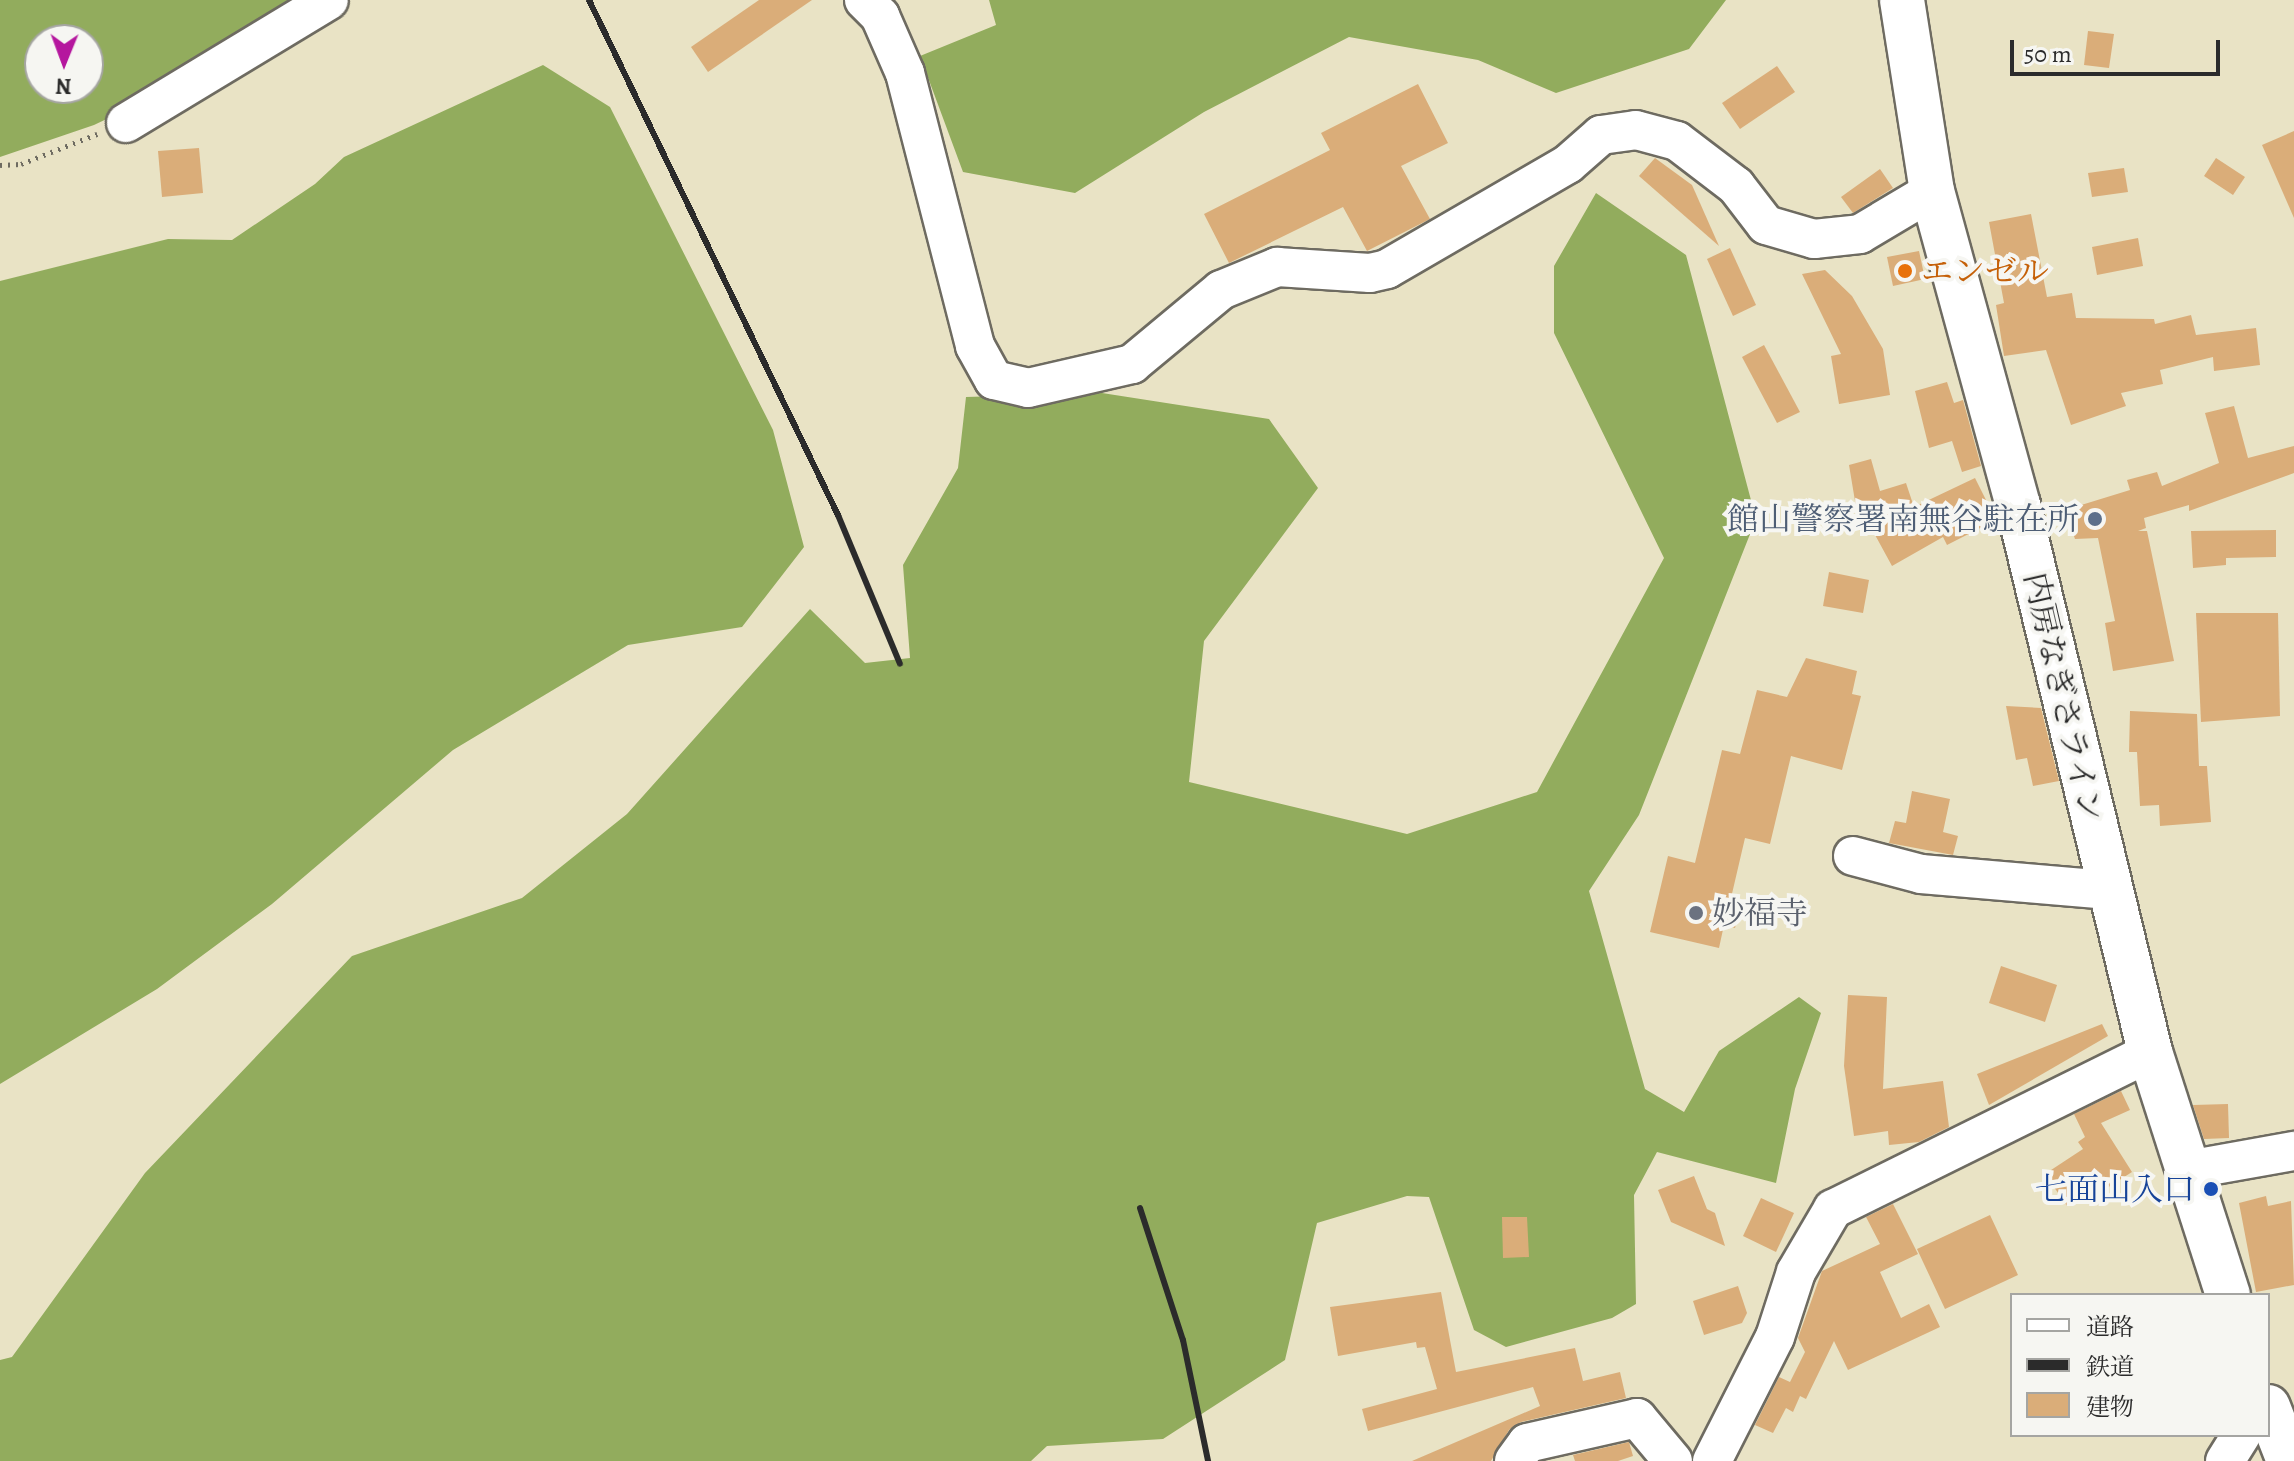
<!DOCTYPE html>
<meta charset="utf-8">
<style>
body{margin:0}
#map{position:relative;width:2294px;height:1461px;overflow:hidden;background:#e9e3c5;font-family:Alegreya,"Noto Serif JP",serif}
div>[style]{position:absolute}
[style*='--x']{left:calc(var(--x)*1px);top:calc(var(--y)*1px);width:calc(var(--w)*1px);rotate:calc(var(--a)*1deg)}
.forest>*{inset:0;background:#92ac5d}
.building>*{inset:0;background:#daad79}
.path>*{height:5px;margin-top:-2.5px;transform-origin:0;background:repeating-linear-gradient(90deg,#6e6b61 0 2px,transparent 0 8px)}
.roads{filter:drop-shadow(2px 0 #6e6b61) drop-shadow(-2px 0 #6e6b61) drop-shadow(0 2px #6e6b61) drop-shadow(0 -2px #6e6b61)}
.minor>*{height:38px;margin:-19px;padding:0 19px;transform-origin:19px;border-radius:19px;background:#fff}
.highway>*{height:44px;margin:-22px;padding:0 22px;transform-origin:22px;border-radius:22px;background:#fff}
.rail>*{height:6px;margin:-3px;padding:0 3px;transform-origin:3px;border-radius:3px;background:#2b2b2b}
.dots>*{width:22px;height:22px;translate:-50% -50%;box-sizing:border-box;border:4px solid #f6f6f2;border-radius:50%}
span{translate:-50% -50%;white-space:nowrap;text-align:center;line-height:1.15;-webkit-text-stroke:8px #f6f6f2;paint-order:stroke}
.food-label{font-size:32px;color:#c56008}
.left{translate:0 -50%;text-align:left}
.service-label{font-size:32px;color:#4e5e75}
.right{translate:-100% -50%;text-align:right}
.street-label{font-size:32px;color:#2b2b2b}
.worship-label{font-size:32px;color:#5b616d}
.transit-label{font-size:32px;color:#164399}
.legend{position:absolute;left:2010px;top:1293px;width:260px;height:144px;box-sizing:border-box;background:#f6f6f2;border:2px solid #a5a5a2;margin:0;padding:10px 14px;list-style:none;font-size:24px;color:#2b2b2b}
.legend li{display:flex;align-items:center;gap:16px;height:40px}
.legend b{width:40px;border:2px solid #a5a5a2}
.north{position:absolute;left:24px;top:24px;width:80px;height:80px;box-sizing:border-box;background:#f6f6f2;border:2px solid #a5a5a2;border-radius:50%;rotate:181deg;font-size:22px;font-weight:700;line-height:32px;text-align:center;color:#2b2b2b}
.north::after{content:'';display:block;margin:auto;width:28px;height:36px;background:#b5179e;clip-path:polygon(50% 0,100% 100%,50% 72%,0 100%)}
.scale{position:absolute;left:2010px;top:40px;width:210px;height:36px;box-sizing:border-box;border:4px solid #2b2b2b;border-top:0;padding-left:10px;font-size:24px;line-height:28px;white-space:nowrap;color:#2b2b2b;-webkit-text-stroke:6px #f6f6f2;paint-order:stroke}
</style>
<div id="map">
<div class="forest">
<i style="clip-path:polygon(evenodd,0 0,324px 0,178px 85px,94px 125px,0 157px,0 0,40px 40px,88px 40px,88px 88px,40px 88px,40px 40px)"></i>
<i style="clip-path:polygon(989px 0,1726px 0,1689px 49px,1556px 93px,1478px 60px,1349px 37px,1204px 112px,1075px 193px,963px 172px,920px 56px,996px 25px)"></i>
<i style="clip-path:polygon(543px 65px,610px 107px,773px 430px,804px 547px,742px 627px,628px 645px,453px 750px,272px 904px,157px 989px,0 1084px,0 281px,168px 239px,232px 240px,315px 184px,344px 157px)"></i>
<i style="clip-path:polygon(1596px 193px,1686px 255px,1756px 519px,1639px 815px,1589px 891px,1645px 1089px,1684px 1112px,1719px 1051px,1799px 997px,1821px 1013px,1795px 1089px,1776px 1183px,1657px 1152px,1634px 1195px,1636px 1304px,1612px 1318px,1506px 1347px,1474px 1330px,1429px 1197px,1407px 1196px,1317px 1223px,1285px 1360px,1163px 1439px,1047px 1446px,1031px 1461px,0 1461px,0 1360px,12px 1357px,145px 1173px,352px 956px,522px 898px,627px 814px,810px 609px,865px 663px,910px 658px,903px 565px,958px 468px,966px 397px,1102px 393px,1269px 419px,1318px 488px,1204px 641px,1189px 782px,1407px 834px,1537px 792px,1664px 558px,1554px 333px,1554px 266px)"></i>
</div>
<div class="building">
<i style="clip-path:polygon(759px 0,812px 0,708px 72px,691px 47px)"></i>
<i style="clip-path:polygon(2088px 31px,2114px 34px,2109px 68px,2084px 65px)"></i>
<i style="clip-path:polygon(1777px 66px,1795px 92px,1740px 129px,1722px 103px)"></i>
<i style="clip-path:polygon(1418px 84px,1448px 143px,1401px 166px,1430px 219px,1367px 251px,1343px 207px,1229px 263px,1204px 214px,1330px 150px,1321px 133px)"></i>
<i style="clip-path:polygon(2294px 131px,2294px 218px,2262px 145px)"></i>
<i style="clip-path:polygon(199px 148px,203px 193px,162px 197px,158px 151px)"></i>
<i style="clip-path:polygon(1655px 158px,1692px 185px,1719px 246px,1639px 176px)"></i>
<i style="clip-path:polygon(2216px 158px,2245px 177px,2233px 195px,2204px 176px)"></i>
<i style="clip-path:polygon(2124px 168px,2128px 192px,2092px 197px,2088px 173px)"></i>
<i style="clip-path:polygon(1880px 169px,1893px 188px,1853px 213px,1841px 197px)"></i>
<i style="clip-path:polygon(2031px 214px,2047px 297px,2072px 293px,2076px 318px,2154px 319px,2155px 324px,2191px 315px,2196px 335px,2256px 328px,2260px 365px,2214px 371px,2213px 357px,2160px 370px,2163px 384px,2121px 393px,2126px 406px,2071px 425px,2046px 350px,2004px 356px,1996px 305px,2004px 303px,1989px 222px)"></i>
<i style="clip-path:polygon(2138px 238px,2143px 266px,2097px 275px,2092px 247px)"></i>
<i style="clip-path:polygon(1730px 248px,1756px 305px,1733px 316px,1707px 259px)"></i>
<i style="clip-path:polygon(1919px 251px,1925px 279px,1893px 286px,1887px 257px)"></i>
<i style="clip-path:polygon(1825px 270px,1852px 296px,1883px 349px,1890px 395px,1839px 404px,1831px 356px,1841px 354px,1802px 274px)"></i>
<i style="clip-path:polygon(1764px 345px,1800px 412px,1777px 423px,1742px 357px)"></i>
<i style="clip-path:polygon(1947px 382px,1954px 403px,1963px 400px,1981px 466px,1962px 472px,1952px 441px,1929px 448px,1915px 391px)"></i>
<i style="clip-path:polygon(2234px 406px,2248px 458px,2294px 446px,2294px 473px,2189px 511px,2189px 505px,2144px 518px,2146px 528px,2138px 531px,2147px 531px,2174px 661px,2113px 671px,2105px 623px,2115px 621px,2098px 538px,2075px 539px,2065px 510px,2130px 490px,2127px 480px,2157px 472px,2162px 486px,2219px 463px,2205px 413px)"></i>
<i style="clip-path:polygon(1871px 459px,1880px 491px,1906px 483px,1914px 507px,1975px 478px,1996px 520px,1947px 545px,1943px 537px,1892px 566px,1868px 522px,1859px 525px,1849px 465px)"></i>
<i style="clip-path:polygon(2276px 530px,2276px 557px,2226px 558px,2226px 565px,2193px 568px,2191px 531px)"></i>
<i style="clip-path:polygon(1829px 572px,1869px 580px,1863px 613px,1823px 606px)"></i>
<i style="clip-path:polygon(2196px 613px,2278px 613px,2280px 716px,2201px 722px)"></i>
<i style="clip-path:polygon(1806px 658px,1857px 671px,1852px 694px,1861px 696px,1842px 770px,1791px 756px,1770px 844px,1745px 838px,1731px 898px,1742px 901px,1735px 928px,1724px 925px,1719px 948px,1650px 932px,1668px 856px,1695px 863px,1722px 750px,1740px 754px,1757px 690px,1787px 697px)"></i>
<i style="clip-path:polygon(2006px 706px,2041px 708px,2059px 781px,2033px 786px,2027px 758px,2016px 760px)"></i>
<i style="clip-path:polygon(2130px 711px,2197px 714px,2199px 766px,2207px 766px,2211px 822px,2160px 826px,2159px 805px,2140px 806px,2137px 752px,2129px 752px)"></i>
<i style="clip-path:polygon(1912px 791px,1950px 799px,1943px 832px,1958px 836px,1953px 855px,1889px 843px,1895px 821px,1906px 823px)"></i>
<i style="clip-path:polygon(2001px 966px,2057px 985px,2045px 1022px,1989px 1003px)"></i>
<i style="clip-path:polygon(1848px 995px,1887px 997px,1883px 1089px,1943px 1081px,1949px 1127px,1919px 1142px,1889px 1145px,1888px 1131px,1854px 1136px,1844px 1066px)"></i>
<i style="clip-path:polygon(2102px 1024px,2108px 1036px,1989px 1105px,1977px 1074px)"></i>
<i style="clip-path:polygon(2121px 1091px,2130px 1110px,2101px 1123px,2132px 1172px,2107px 1188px,2103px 1182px,2067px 1206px,2045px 1174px,2083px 1149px,2078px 1142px,2085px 1137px,2074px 1114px)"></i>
<i style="clip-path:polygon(2228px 1104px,2229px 1138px,2204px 1139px,2193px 1105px)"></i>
<i style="clip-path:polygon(1694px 1176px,1707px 1209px,1715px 1213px,1725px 1246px,1671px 1222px,1658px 1190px)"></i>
<i style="clip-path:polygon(2266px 1196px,2268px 1206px,2291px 1201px,2294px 1285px,2256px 1292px,2239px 1203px)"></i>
<i style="clip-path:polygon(1761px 1198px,1794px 1213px,1776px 1252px,1743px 1236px)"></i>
<i style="clip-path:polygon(1893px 1204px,1918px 1254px,1880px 1272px,1901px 1318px,1929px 1304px,1940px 1327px,1848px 1370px,1834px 1341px,1806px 1399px,1800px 1396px,1793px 1412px,1786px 1408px,1773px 1433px,1755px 1425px,1779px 1377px,1790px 1382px,1805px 1352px,1798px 1338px,1822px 1271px,1880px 1244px,1866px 1217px)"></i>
<i style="clip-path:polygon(1990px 1215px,2018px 1275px,1945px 1309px,1917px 1249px)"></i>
<i style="clip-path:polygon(1502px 1217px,1527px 1217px,1529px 1257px,1503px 1258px)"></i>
<i style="clip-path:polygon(1738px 1286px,1747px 1313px,1742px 1323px,1704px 1335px,1693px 1301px)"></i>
<i style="clip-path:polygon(1441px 1292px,1456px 1372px,1575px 1348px,1583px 1381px,1620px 1372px,1626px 1398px,1521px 1422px,1509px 1430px,1491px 1461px,1412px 1461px,1540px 1406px,1533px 1387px,1368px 1431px,1362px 1409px,1437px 1389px,1425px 1347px,1417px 1348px,1416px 1342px,1338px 1356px,1330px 1307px)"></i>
<i style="clip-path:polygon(1629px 1442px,1633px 1456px,1618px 1461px,1575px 1461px,1573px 1455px)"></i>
</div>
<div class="path">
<i style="--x:0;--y:165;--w:21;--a:-3"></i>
<i style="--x:21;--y:164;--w:82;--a:-21.5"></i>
</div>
<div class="roads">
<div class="minor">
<i style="--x:864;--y:0;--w:23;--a:45"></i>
<i style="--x:880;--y:16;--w:62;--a:66.3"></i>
<i style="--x:905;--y:73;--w:282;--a:75.6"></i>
<i style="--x:975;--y:346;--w:39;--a:61"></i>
<i style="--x:994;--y:380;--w:35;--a:13"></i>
<i style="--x:1028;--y:388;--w:107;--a:-13"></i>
<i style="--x:1132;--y:364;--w:116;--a:-39.7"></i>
<i style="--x:1221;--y:290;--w:61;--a:-22.3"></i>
<i style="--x:1277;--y:267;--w:93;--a:3.7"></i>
<i style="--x:1370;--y:273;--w:17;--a:-13"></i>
<i style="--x:1387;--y:269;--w:209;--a:-30.1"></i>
<i style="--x:1568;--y:164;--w:44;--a:-41.3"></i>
<i style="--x:1601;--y:135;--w:35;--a:-8"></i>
<i style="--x:1636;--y:130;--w:42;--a:15"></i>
<i style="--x:1677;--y:141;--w:74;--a:37.3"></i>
<i style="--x:1736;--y:186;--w:49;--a:52.4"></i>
<i style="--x:1766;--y:225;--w:50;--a:16.3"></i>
<i style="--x:1814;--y:239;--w:46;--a:-6.2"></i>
<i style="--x:1860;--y:234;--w:84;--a:-30.8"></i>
<i style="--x:126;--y:123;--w:237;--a:-31.2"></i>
<i style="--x:1853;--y:856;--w:70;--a:14.8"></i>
<i style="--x:1921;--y:874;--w:189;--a:4.9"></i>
<i style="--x:2187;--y:1170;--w:109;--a:-10.1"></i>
<i style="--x:1514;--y:1461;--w:22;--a:-54"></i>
<i style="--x:1527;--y:1443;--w:113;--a:-12.8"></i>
<i style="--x:1637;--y:1418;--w:56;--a:50.1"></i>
<i style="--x:1712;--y:1461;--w:139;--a:-63.1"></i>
<i style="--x:1775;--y:1337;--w:68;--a:-72.1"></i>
<i style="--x:1796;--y:1272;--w:73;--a:-59.6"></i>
<i style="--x:1833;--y:1209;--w:354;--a:-26.3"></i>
<i style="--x:2225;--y:1461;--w:31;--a:-58"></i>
</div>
<div class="highway">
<i style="--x:1902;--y:0;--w:193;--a:81.1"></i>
<i style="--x:1932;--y:191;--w:326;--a:74.7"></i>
<i style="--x:2018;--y:505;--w:563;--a:76.43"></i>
<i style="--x:2150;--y:1052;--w:255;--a:72.2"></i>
<i style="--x:2268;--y:1407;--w:58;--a:68.7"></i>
</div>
</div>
<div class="rail">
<i style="--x:589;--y:0;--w:572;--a:64.2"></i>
<i style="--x:838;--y:515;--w:161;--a:67.4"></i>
<i style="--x:1140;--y:1208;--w:139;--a:72"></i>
<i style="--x:1183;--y:1340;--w:124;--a:78.3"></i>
</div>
<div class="dots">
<i style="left:1905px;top:271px;background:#e8710a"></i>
<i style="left:2095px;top:519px;background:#5c6f8a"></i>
<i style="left:1696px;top:913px;background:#6b7280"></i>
<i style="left:2211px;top:1189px;background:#1a4fb4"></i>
</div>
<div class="food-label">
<span class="left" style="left:1921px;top:271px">エンゼル</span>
</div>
<div class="service-label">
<span class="right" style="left:2079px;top:519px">館山警察署南無谷駐在所</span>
</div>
<div class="street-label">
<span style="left:2063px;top:697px;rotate:77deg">内房なぎさライン</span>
</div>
<div class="worship-label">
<span class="left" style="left:1712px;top:913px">妙福寺</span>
</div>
<div class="transit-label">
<span class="right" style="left:2195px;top:1189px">七面山入口</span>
</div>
<ul class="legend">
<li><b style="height:10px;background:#fff"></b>道路</li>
<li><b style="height:10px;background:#2b2b2b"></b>鉄道</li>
<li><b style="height:22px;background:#daad79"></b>建物</li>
</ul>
<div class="north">N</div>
<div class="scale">50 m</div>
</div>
